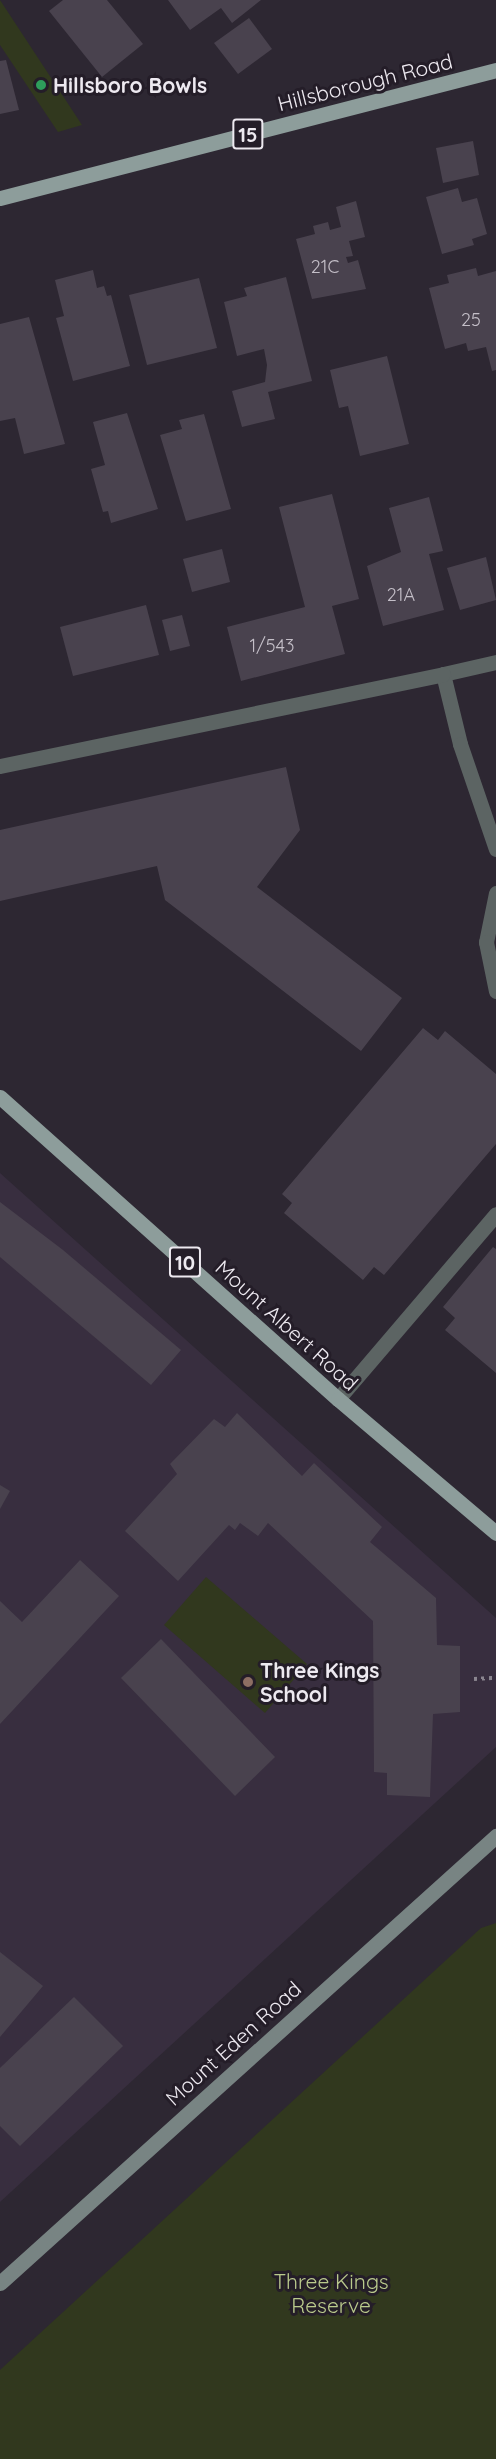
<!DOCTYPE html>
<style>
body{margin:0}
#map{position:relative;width:496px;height:2459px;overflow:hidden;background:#2d2732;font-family:Quicksand,sans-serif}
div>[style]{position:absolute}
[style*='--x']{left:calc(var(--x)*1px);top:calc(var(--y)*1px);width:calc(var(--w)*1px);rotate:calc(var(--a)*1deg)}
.built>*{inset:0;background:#382e3f}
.green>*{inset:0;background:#31381e}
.building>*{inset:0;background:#49424e}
.path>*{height:4px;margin-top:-2px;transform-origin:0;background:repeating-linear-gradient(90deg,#8a858f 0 3px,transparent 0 7.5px)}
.minor>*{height:15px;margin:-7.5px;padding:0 7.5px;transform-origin:7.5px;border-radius:7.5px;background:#5c6463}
.secondary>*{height:15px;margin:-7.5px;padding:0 7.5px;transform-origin:7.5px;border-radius:7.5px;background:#788483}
.primary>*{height:15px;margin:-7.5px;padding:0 7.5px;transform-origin:7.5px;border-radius:7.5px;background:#8d9d9b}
.dots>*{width:16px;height:16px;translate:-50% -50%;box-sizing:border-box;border:3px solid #241d28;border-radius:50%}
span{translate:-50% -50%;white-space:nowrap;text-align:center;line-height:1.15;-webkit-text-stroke:6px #241d28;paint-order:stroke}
.number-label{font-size:18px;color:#c4bfc8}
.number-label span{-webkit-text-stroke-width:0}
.shield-label span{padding:2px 4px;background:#241d28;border:2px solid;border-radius:4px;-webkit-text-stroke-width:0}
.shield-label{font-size:20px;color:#ede9f0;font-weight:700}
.street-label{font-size:21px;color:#ede9f0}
.poi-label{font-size:21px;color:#ede9f0;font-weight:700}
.left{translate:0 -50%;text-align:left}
.park-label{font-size:21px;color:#baca8c}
</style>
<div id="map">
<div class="built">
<i style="clip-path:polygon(0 1173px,496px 1618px,496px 1747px,0 2202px)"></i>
</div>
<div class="green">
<i style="clip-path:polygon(0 0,82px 125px,58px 132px,0 45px)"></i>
<i style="clip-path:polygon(206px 1577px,307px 1664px,265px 1713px,164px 1625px)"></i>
<i style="clip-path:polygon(496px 1923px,496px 2459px,0 2459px,0 2370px,481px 1928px)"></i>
</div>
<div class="building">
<i style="clip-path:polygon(63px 0,107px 0,143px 44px,102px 77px,49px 11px)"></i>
<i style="clip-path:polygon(168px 0,261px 0,232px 23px,221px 8px,190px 30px)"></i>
<i style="clip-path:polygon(249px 18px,272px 49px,238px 74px,214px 43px)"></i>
<i style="clip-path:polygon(6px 60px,19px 110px,0 114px,0 61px)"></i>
<i style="clip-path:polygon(473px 141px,479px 175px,443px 183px,436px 148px)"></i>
<i style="clip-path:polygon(458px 188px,462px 202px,477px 198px,487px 234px,472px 239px,474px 245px,442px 254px,426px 197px)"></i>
<i style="clip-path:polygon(356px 201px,365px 237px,349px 241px,353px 256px,346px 257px,348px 263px,358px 260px,366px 289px,312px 299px,296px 239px,315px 234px,313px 226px,328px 222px,330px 230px,341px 227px,336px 207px)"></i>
<i style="clip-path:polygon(476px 268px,478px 276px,496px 271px,496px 370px,492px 371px,486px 347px,468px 351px,466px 343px,445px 349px,429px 288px,449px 283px,447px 275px)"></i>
<i style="clip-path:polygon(93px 270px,97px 288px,104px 286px,107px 296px,111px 295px,130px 366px,73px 381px,56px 318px,64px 316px,55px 280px)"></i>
<i style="clip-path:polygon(286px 277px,312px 381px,268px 392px,275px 419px,242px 427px,232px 391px,265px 382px,267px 365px,264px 349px,237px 356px,224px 302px,247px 296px,244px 288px)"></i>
<i style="clip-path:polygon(199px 278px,217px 348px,147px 365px,129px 295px)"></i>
<i style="clip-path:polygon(29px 317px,65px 444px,24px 454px,15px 418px,0 421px,0 324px)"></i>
<i style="clip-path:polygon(387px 356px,409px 444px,360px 456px,348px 406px,339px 408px,330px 370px)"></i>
<i style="clip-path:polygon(127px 413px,158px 509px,111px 523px,108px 511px,103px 512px,91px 469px,105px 465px,93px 422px)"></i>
<i style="clip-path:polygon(204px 414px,231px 509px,186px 521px,160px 435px,182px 429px,179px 420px)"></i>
<i style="clip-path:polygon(332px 494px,359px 599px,332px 606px,345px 654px,241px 681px,227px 627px,305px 607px,279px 507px)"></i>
<i style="clip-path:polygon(429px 497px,443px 551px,429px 554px,444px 610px,383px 626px,367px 566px,401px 552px,389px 508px)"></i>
<i style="clip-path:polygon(222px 549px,230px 582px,192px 592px,183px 559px)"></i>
<i style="clip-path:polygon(486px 557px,496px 600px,460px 610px,447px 568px)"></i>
<i style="clip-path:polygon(146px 605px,159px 655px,73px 676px,60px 627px)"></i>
<i style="clip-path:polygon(182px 615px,190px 646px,170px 651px,162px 620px)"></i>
<i style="clip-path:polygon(286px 767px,300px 830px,257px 887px,402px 998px,361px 1051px,165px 900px,157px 866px,0 901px,0 830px)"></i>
<i style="clip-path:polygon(423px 1028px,438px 1040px,445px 1031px,496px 1074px,496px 1144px,384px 1275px,374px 1267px,363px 1280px,284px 1213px,292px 1203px,282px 1194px)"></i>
<i style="clip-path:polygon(0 1202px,63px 1250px,181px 1350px,151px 1385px,0 1257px)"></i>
<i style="clip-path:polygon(493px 1247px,496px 1249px,496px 1373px,445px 1330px,455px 1318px,443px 1307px)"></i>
<i style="clip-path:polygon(237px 1413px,302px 1476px,314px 1463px,382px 1527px,370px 1542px,436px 1598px,437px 1645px,460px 1646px,460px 1712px,433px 1714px,430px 1797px,387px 1795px,387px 1773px,374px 1772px,373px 1621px,268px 1523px,258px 1536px,240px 1523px,235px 1530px,229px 1525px,178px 1581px,125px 1531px,177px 1474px,170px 1464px,214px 1419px,225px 1427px)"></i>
<i style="clip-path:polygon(0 1485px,10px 1491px,0 1509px)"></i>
<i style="clip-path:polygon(80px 1560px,119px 1596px,0 1724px,0 1601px,22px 1622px)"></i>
<i style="clip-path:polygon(161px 1639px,275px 1757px,235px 1796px,121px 1678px)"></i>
<i style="clip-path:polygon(0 1952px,43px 1986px,0 2037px)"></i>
<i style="clip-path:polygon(74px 1997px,123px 2046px,20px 2146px,0 2126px,0 2068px)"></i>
</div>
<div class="path">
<i style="--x:474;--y:1679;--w:22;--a:-3"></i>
</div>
<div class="minor">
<i style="--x:496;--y:662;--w:54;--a:167.2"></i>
<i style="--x:443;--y:674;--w:72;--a:76.3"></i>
<i style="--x:460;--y:744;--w:111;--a:71.1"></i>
<i style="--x:0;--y:766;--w:452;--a:-11.7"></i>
<i style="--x:496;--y:893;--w:50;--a:101.5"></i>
<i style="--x:486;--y:942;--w:50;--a:78.5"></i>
<i style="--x:338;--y:1399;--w:243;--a:-49.5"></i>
</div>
<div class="secondary">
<i style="--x:0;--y:2283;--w:668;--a:-42.03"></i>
</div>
<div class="primary">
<i style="--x:0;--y:198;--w:512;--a:-14.47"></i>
<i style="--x:0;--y:1097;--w:453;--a:41.8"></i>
<i style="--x:338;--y:1399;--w:207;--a:40.3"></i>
</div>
<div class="dots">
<i style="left:41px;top:85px;background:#2e9e5b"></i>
<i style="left:248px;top:1682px;background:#8d6e63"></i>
</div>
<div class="number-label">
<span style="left:325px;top:267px">21C</span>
<span style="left:471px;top:320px">25</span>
<span style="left:401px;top:595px">21A</span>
<span style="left:272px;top:646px">1/543</span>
</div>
<div class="shield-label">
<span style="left:248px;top:134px">15</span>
<span style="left:185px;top:1262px">10</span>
</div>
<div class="street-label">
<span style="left:365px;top:82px;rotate:-14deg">Hillsborough Road</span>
<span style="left:287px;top:1325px;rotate:42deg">Mount Albert Road</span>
<span style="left:233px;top:2043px;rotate:-42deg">Mount Eden Road</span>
</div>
<div class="poi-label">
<span class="left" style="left:53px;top:85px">Hillsboro Bowls</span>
<span class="left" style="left:260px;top:1682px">Three Kings<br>School</span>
</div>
<div class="park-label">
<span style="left:331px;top:2293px">Three Kings<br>Reserve</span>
</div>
</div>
